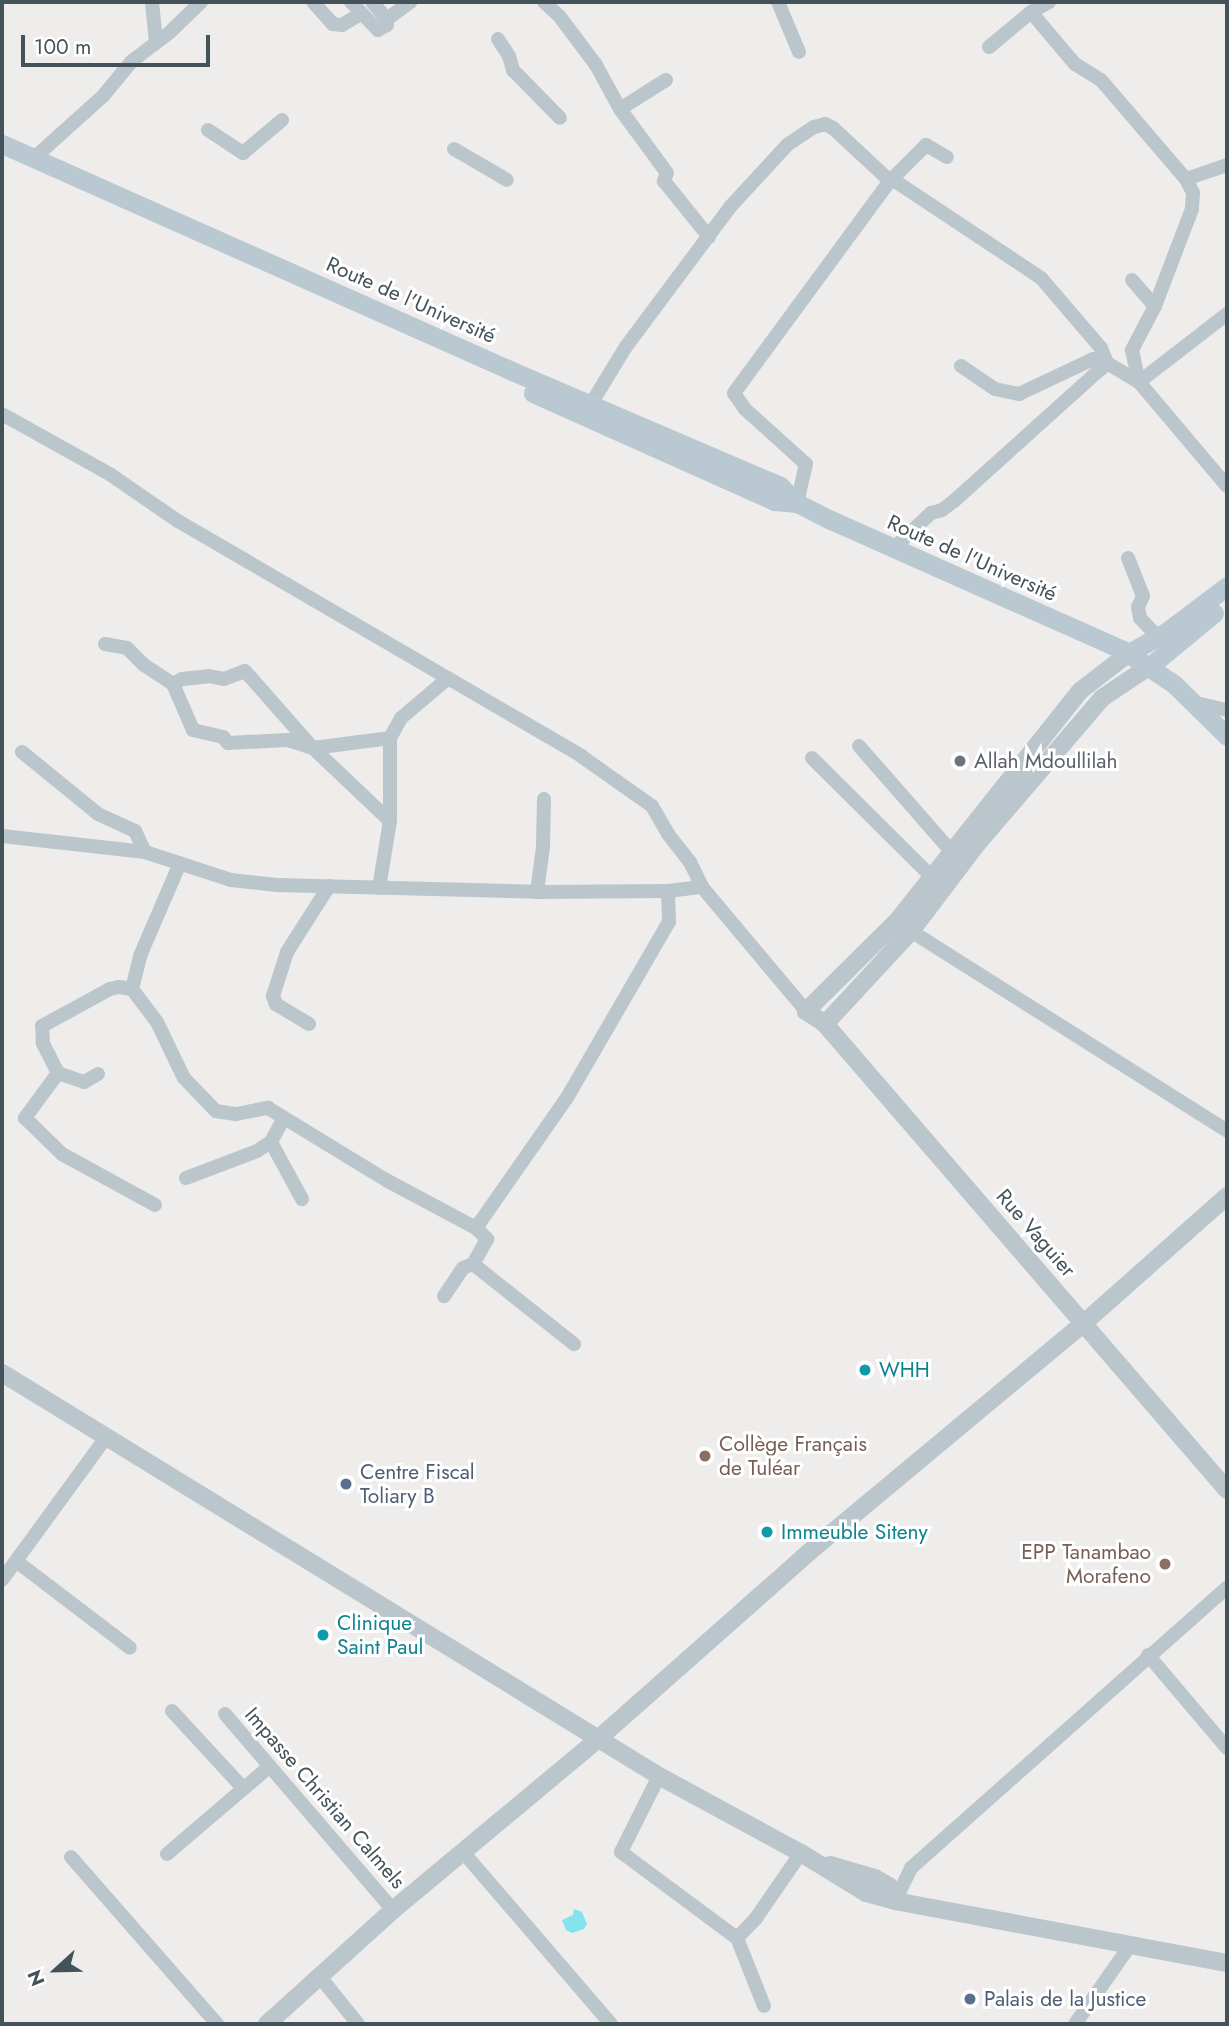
<!DOCTYPE html>
<meta charset="utf-8">
<style>
body{margin:0}
#map{position:relative;width:1229px;height:2026px;overflow:hidden;background:#efecec;font-family:Jost,sans-serif}
div>[style]{position:absolute}
[style*='--x']{left:calc(var(--x)*1px);top:calc(var(--y)*1px);width:calc(var(--w)*1px);rotate:calc(var(--a)*1deg)}
.water>*{inset:0;background:#84e4ed}
.minor>*{height:14px;margin:-7px;padding:0 7px;transform-origin:7px;border-radius:7px;background:#bac6cc}
.tertiary>*{height:18px;margin:-9px;padding:0 9px;transform-origin:9px;border-radius:9px;background:#bac6cc}
.secondary>*{height:19px;margin:-9.5px;padding:0 9.5px;transform-origin:9.5px;border-radius:9.5px;background:#b9c8d1}
.dots>*{width:19px;height:19px;translate:-50% -50%;box-sizing:border-box;border:4px solid #fff;border-radius:50%}
span{translate:-50% -50%;white-space:nowrap;text-align:center;line-height:1.15;-webkit-text-stroke:6px #fff;paint-order:stroke}
.street-label{font-size:21px;color:#44525a}
.worship-label{font-size:21px;color:#5b616d}
.left{translate:0 -50%;text-align:left}
.culture-label{font-size:21px;color:#0d838f}
.education-label{font-size:21px;color:#785e54}
.right{translate:-100% -50%;text-align:right}
.service-label{font-size:21px;color:#4e5e75}
.frame{position:absolute;inset:0;border:4px solid #44525a;pointer-events:none}
.north{position:absolute;left:21px;top:1935px;width:70px;height:70px;-webkit-text-stroke:5px #fff;paint-order:stroke;rotate:248deg;font-size:19px;font-weight:700;line-height:28px;text-align:center;color:#44525a}
.north::after{content:'';display:block;margin:auto;width:24px;height:32px;background:#44525a;clip-path:polygon(50% 0,100% 100%,50% 72%,0 100%)}
.scale{position:absolute;left:21px;top:35px;width:189px;height:32px;box-sizing:border-box;border:4px solid #44525a;border-top:0;padding-left:9px;font-size:21px;line-height:24px;white-space:nowrap;color:#44525a;-webkit-text-stroke:5px #fff;paint-order:stroke}
</style>
<div id="map">
<div class="water">
<i style="clip-path:polygon(574px 1909px,582px 1912px,587px 1924px,584px 1929px,572px 1933px,566px 1930px,562px 1920px,573px 1915px)"></i>
</div>
<div class="minor">
<i style="--x:152;--y:2;--w:40;--a:84.3"></i>
<i style="--x:313;--y:2;--w:30;--a:48"></i>
<i style="--x:333;--y:24;--w:9;--a:6"></i>
<i style="--x:342;--y:25;--w:21;--a:-31"></i>
<i style="--x:351;--y:2;--w:39;--a:46"></i>
<i style="--x:378;--y:30;--w:10;--a:-29"></i>
<i style="--x:387;--y:25;--w:6;--a:-90"></i>
<i style="--x:372;--y:2;--w:23;--a:49"></i>
<i style="--x:387;--y:19;--w:29;--a:-36"></i>
<i style="--x:544;--y:2;--w:22;--a:43"></i>
<i style="--x:560;--y:17;--w:60;--a:53.1"></i>
<i style="--x:596;--y:65;--w:50;--a:61.4"></i>
<i style="--x:778;--y:2;--w:54;--a:67.2"></i>
<i style="--x:1031;--y:12;--w:68;--a:49.8"></i>
<i style="--x:1075;--y:64;--w:31;--a:32"></i>
<i style="--x:1101;--y:80;--w:130;--a:49.4"></i>
<i style="--x:1186;--y:179;--w:16;--a:63"></i>
<i style="--x:1193;--y:193;--w:16;--a:94"></i>
<i style="--x:1192;--y:209;--w:104;--a:110.9"></i>
<i style="--x:1155;--y:306;--w:50;--a:117.6"></i>
<i style="--x:1132;--y:350;--w:33;--a:78"></i>
<i style="--x:498;--y:39;--w:20;--a:57"></i>
<i style="--x:509;--y:56;--w:15;--a:74"></i>
<i style="--x:513;--y:70;--w:67;--a:45.6"></i>
<i style="--x:989;--y:47;--w:55;--a:-39.8"></i>
<i style="--x:1031;--y:12;--w:21;--a:-29"></i>
<i style="--x:666;--y:80;--w:54;--a:147.8"></i>
<i style="--x:620;--y:109;--w:79;--a:53.7"></i>
<i style="--x:667;--y:173;--w:9;--a:111"></i>
<i style="--x:664;--y:181;--w:72;--a:51.2"></i>
<i style="--x:208;--y:130;--w:42;--a:33.3"></i>
<i style="--x:243;--y:153;--w:51;--a:-40.2"></i>
<i style="--x:454;--y:149;--w:61;--a:30.3"></i>
<i style="--x:34;--y:158;--w:93;--a:-41.9"></i>
<i style="--x:103;--y:96;--w:45;--a:-50.4"></i>
<i style="--x:132;--y:61;--w:46;--a:-37.1"></i>
<i style="--x:169;--y:33;--w:45;--a:-44.1"></i>
<i style="--x:892;--y:179;--w:179;--a:33.6"></i>
<i style="--x:1041;--y:278;--w:92;--a:49.4"></i>
<i style="--x:1101;--y:348;--w:16;--a:68"></i>
<i style="--x:1107;--y:363;--w:37;--a:31"></i>
<i style="--x:1139;--y:382;--w:136;--a:49.8"></i>
<i style="--x:1186;--y:179;--w:43;--a:-18.9"></i>
<i style="--x:1132;--y:280;--w:35;--a:49"></i>
<i style="--x:961;--y:366;--w:41;--a:34.1"></i>
<i style="--x:995;--y:389;--w:25;--a:12"></i>
<i style="--x:1019;--y:394;--w:82;--a:-25.3"></i>
<i style="--x:1093;--y:359;--w:13;--a:51"></i>
<i style="--x:1139;--y:382;--w:111;--a:-37.7"></i>
<i style="--x:591;--y:404;--w:66;--a:-58.7"></i>
<i style="--x:625;--y:348;--w:177;--a:-53.3"></i>
<i style="--x:731;--y:206;--w:83;--a:-47.4"></i>
<i style="--x:787;--y:145;--w:32;--a:-34"></i>
<i style="--x:814;--y:127;--w:11;--a:-15"></i>
<i style="--x:825;--y:124;--w:9;--a:27"></i>
<i style="--x:833;--y:128;--w:78;--a:42.9"></i>
<i style="--x:2;--y:414;--w:125;--a:29.2"></i>
<i style="--x:111;--y:475;--w:81;--a:34.5"></i>
<i style="--x:178;--y:521;--w:467;--a:30.2"></i>
<i style="--x:581;--y:756;--w:87;--a:35.2"></i>
<i style="--x:652;--y:806;--w:32;--a:60"></i>
<i style="--x:668;--y:834;--w:36;--a:52"></i>
<i style="--x:690;--y:862;--w:28;--a:64"></i>
<i style="--x:702;--y:887;--w:162;--a:50"></i>
<i style="--x:797;--y:503;--w:40;--a:-77"></i>
<i style="--x:806;--y:464;--w:82;--a:-138"></i>
<i style="--x:745;--y:409;--w:19;--a:-125"></i>
<i style="--x:734;--y:393;--w:263;--a:-53.7"></i>
<i style="--x:890;--y:181;--w:51;--a:-45"></i>
<i style="--x:926;--y:145;--w:24;--a:30"></i>
<i style="--x:895;--y:547;--w:50;--a:-43.4"></i>
<i style="--x:931;--y:513;--w:11;--a:-15"></i>
<i style="--x:942;--y:510;--w:15;--a:-37"></i>
<i style="--x:954;--y:501;--w:206;--a:-42"></i>
<i style="--x:1128;--y:558;--w:41;--a:68.5"></i>
<i style="--x:1143;--y:596;--w:12;--a:114"></i>
<i style="--x:1138;--y:607;--w:11;--a:80"></i>
<i style="--x:1140;--y:618;--w:26;--a:47"></i>
<i style="--x:105;--y:644;--w:22;--a:10"></i>
<i style="--x:127;--y:648;--w:24;--a:45"></i>
<i style="--x:144;--y:665;--w:35;--a:33"></i>
<i style="--x:173;--y:684;--w:10;--a:-29"></i>
<i style="--x:182;--y:679;--w:27;--a:-6"></i>
<i style="--x:209;--y:676;--w:15;--a:11"></i>
<i style="--x:224;--y:679;--w:22;--a:-21"></i>
<i style="--x:245;--y:671;--w:103;--a:48.6"></i>
<i style="--x:313;--y:748;--w:106;--a:43.5"></i>
<i style="--x:173;--y:684;--w:50;--a:66.5"></i>
<i style="--x:193;--y:730;--w:31;--a:13"></i>
<i style="--x:223;--y:737;--w:8;--a:50"></i>
<i style="--x:228;--y:743;--w:60;--a:-2.9"></i>
<i style="--x:288;--y:740;--w:26;--a:18"></i>
<i style="--x:313;--y:748;--w:78;--a:-7.4"></i>
<i style="--x:1196;--y:703;--w:32;--a:13"></i>
<i style="--x:859;--y:746;--w:140;--a:48.8"></i>
<i style="--x:22;--y:752;--w:98;--a:39.2"></i>
<i style="--x:98;--y:814;--w:41;--a:24.7"></i>
<i style="--x:135;--y:831;--w:23;--a:65"></i>
<i style="--x:812;--y:758;--w:168;--a:44.8"></i>
<i style="--x:2;--y:836;--w:144;--a:6.4"></i>
<i style="--x:145;--y:852;--w:90;--a:18"></i>
<i style="--x:231;--y:880;--w:46;--a:6.2"></i>
<i style="--x:277;--y:885;--w:260;--a:1.5"></i>
<i style="--x:537;--y:892;--w:131;--a:-0.4"></i>
<i style="--x:668;--y:891;--w:34;--a:-7"></i>
<i style="--x:379;--y:888;--w:68;--a:-80.7"></i>
<i style="--x:390;--y:821;--w:83;--a:-90"></i>
<i style="--x:390;--y:738;--w:23;--a:-61"></i>
<i style="--x:401;--y:718;--w:59;--a:-40.2"></i>
<i style="--x:537;--y:892;--w:45;--a:-82.4"></i>
<i style="--x:543;--y:847;--w:48;--a:-88.8"></i>
<i style="--x:903;--y:926;--w:383;--a:32.3"></i>
<i style="--x:132;--y:989;--w:34;--a:-76"></i>
<i style="--x:140;--y:956;--w:101;--a:-66.7"></i>
<i style="--x:309;--y:1024;--w:39;--a:-149"></i>
<i style="--x:276;--y:1004;--w:9;--a:-111"></i>
<i style="--x:273;--y:996;--w:46;--a:-72.3"></i>
<i style="--x:287;--y:952;--w:78;--a:-57.5"></i>
<i style="--x:58;--y:1073;--w:56;--a:126.3"></i>
<i style="--x:25;--y:1118;--w:52;--a:44.2"></i>
<i style="--x:62;--y:1154;--w:106;--a:28.7"></i>
<i style="--x:98;--y:1074;--w:16;--a:150"></i>
<i style="--x:84;--y:1082;--w:28;--a:-161"></i>
<i style="--x:58;--y:1073;--w:34;--a:-117"></i>
<i style="--x:43;--y:1043;--w:17;--a:-93"></i>
<i style="--x:42;--y:1026;--w:77;--a:-28.6"></i>
<i style="--x:110;--y:989;--w:9;--a:-13"></i>
<i style="--x:119;--y:987;--w:13;--a:9"></i>
<i style="--x:132;--y:989;--w:41;--a:52.9"></i>
<i style="--x:157;--y:1022;--w:62;--a:64.3"></i>
<i style="--x:184;--y:1078;--w:46;--a:45.9"></i>
<i style="--x:216;--y:1111;--w:20;--a:9"></i>
<i style="--x:236;--y:1114;--w:33;--a:-11"></i>
<i style="--x:268;--y:1108;--w:138;--a:31.4"></i>
<i style="--x:386;--y:1180;--w:102;--a:28.1"></i>
<i style="--x:476;--y:1228;--w:16;--a:45"></i>
<i style="--x:487;--y:1239;--w:29;--a:119"></i>
<i style="--x:473;--y:1264;--w:11;--a:158"></i>
<i style="--x:463;--y:1268;--w:34;--a:124"></i>
<i style="--x:271;--y:1142;--w:65;--a:61.5"></i>
<i style="--x:186;--y:1178;--w:76;--a:-20.8"></i>
<i style="--x:257;--y:1151;--w:17;--a:-33"></i>
<i style="--x:271;--y:1142;--w:27;--a:-62"></i>
<i style="--x:476;--y:1228;--w:161;--a:-55.1"></i>
<i style="--x:568;--y:1096;--w:201;--a:-59.9"></i>
<i style="--x:669;--y:922;--w:31;--a:-92"></i>
<i style="--x:473;--y:1264;--w:129;--a:38.4"></i>
<i style="--x:16;--y:1561;--w:143;--a:37.3"></i>
<i style="--x:2;--y:1580;--w:178;--a:-53.9"></i>
<i style="--x:1148;--y:1655;--w:122;--a:49.7"></i>
<i style="--x:172;--y:1711;--w:105;--a:47.3"></i>
<i style="--x:225;--y:1714;--w:258;--a:49.4"></i>
<i style="--x:659;--y:1776;--w:85;--a:116.6"></i>
<i style="--x:621;--y:1852;--w:144;--a:36.6"></i>
<i style="--x:737;--y:1938;--w:73;--a:68.3"></i>
<i style="--x:463;--y:1852;--w:227;--a:49.3"></i>
<i style="--x:167;--y:1854;--w:135;--a:-40.5"></i>
<i style="--x:71;--y:1857;--w:222;--a:48.8"></i>
<i style="--x:895;--y:1901;--w:37;--a:-64"></i>
<i style="--x:911;--y:1868;--w:423;--a:-41.6"></i>
<i style="--x:737;--y:1938;--w:28;--a:-46"></i>
<i style="--x:756;--y:1918;--w:79;--a:-55.3"></i>
<i style="--x:320;--y:1977;--w:60;--a:51"></i>
<i style="--x:1075;--y:2024;--w:98;--a:-55"></i>
</div>
<div class="tertiary">
<i style="--x:1129;--y:653;--w:62;--a:142.2"></i>
<i style="--x:1080;--y:691;--w:295;--a:128.5"></i>
<i style="--x:896;--y:922;--w:127;--a:135.3"></i>
<i style="--x:806;--y:1011;--w:23;--a:34"></i>
<i style="--x:825;--y:1024;--w:615;--a:49.22"></i>
<i style="--x:825;--y:1024;--w:127;--a:-47.2"></i>
<i style="--x:911;--y:931;--w:109;--a:-52.8"></i>
<i style="--x:977;--y:844;--w:192;--a:-49.4"></i>
<i style="--x:1102;--y:698;--w:58;--a:-33.7"></i>
<i style="--x:2;--y:1373;--w:771;--a:31.52"></i>
<i style="--x:659;--y:1776;--w:162;--a:28.5"></i>
<i style="--x:801;--y:1853;--w:76;--a:31.6"></i>
<i style="--x:866;--y:1893;--w:30;--a:15"></i>
<i style="--x:895;--y:1901;--w:338;--a:10.6"></i>
<i style="--x:830;--y:1865;--w:47;--a:16.1"></i>
<i style="--x:875;--y:1878;--w:16;--a:30"></i>
<i style="--x:889;--y:1886;--w:16;--a:68"></i>
<i style="--x:267;--y:2024;--w:170;--a:-42.1"></i>
<i style="--x:393;--y:1910;--w:267;--a:-39.8"></i>
<i style="--x:598;--y:1739;--w:290;--a:-41.5"></i>
<i style="--x:815;--y:1547;--w:350;--a:-39.8"></i>
<i style="--x:1084;--y:1323;--w:191;--a:-41.6"></i>
</div>
<div class="secondary">
<i style="--x:2;--y:144;--w:558;--a:23.99"></i>
<i style="--x:512;--y:371;--w:292;--a:23.2"></i>
<i style="--x:780;--y:486;--w:24;--a:45"></i>
<i style="--x:797;--y:503;--w:38;--a:27"></i>
<i style="--x:831;--y:520;--w:320;--a:24"></i>
<i style="--x:1123;--y:650;--w:61;--a:33.7"></i>
<i style="--x:1174;--y:684;--w:74;--a:44.5"></i>
<i style="--x:533;--y:393;--w:264;--a:24.1"></i>
<i style="--x:774;--y:501;--w:23;--a:5"></i>
<i style="--x:1129;--y:653;--w:43;--a:-29.6"></i>
<i style="--x:1166;--y:632;--w:76;--a:-37"></i>
<i style="--x:1150;--y:666;--w:83;--a:-39.6"></i>
</div>
<div class="dots">
<i style="left:960px;top:761px;background:#6b7280"></i>
<i style="left:865px;top:1370px;background:#0f9aa8"></i>
<i style="left:705px;top:1456px;background:#8d6e63"></i>
<i style="left:346px;top:1484px;background:#5c6f8a"></i>
<i style="left:767px;top:1532px;background:#0f9aa8"></i>
<i style="left:1165px;top:1564px;background:#8d6e63"></i>
<i style="left:323px;top:1635px;background:#0f9aa8"></i>
<i style="left:970px;top:1999px;background:#5c6f8a"></i>
</div>
<div class="street-label">
<span style="left:411px;top:300px;rotate:24deg">Route de l'Université</span>
<span style="left:972px;top:558px;rotate:24deg">Route de l'Université</span>
<span style="left:1036px;top:1233px;rotate:49deg">Rue Vaguier</span>
<span style="left:325px;top:1798px;rotate:49deg">Impasse Christian Calmels</span>
</div>
<div class="worship-label">
<span class="left" style="left:974px;top:761px">Allah Mdoullilah</span>
</div>
<div class="culture-label">
<span class="left" style="left:879px;top:1370px">WHH</span>
<span class="left" style="left:781px;top:1532px">Immeuble Siteny</span>
<span class="left" style="left:337px;top:1635px">Clinique<br>Saint Paul</span>
</div>
<div class="education-label">
<span class="left" style="left:719px;top:1456px">Collège Français<br>de Tuléar</span>
<span class="right" style="left:1151px;top:1564px">EPP Tanambao<br>Morafeno</span>
</div>
<div class="service-label">
<span class="left" style="left:360px;top:1484px">Centre Fiscal<br>Toliary B</span>
<span class="left" style="left:984px;top:1999px">Palais de la Justice</span>
</div>
<div class="frame"></div>
<div class="north">N</div>
<div class="scale">100 m</div>
</div>
